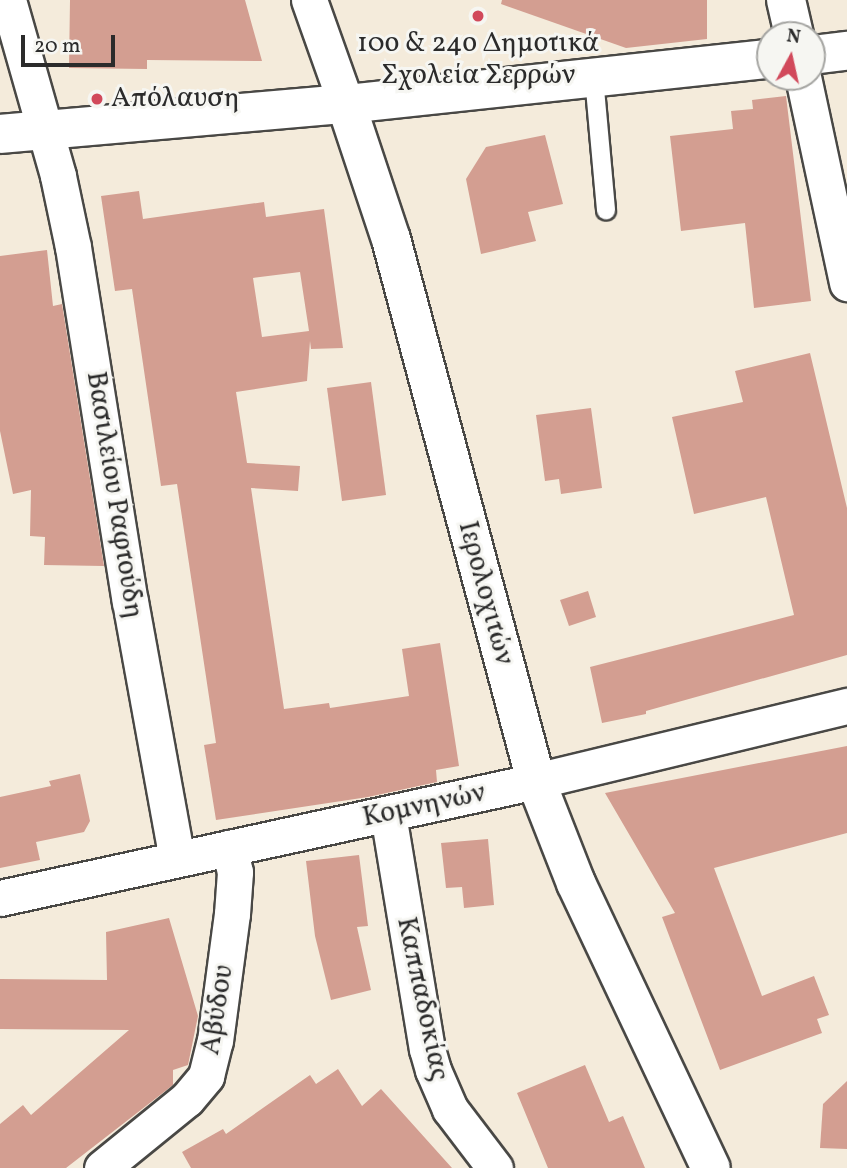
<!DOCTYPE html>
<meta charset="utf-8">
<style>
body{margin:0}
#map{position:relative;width:847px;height:1168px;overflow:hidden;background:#f4ebdb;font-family:Vollkorn,serif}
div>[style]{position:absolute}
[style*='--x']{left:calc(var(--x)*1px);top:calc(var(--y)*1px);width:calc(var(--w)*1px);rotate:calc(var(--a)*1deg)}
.building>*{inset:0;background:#d39e91}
.roads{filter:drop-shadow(2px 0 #494845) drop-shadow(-2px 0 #494845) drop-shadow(0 2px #494845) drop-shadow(0 -2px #494845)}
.service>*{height:18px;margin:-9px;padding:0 9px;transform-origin:9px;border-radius:9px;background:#fff}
.minor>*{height:35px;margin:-17.5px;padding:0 17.5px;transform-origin:17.5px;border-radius:17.5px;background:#fff}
.tertiary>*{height:38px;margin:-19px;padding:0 19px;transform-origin:19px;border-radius:19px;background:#fff}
.secondary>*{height:38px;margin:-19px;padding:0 19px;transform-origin:19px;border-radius:19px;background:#fff}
.dots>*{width:19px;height:19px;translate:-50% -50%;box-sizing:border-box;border:4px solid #f6f6f2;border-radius:50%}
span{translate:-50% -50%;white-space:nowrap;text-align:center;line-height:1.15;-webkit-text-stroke:6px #f6f6f2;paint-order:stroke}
.poi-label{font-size:28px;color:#2b2b2b}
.left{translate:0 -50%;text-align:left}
.street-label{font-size:28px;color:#2b2b2b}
.north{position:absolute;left:756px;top:21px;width:70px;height:70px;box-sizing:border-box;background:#f6f6f2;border:2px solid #a5a5a2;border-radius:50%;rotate:8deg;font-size:19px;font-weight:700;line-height:28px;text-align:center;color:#2b2b2b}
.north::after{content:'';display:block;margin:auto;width:24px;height:32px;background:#d1495b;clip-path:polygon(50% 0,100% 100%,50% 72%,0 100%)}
.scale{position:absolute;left:21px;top:35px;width:94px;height:32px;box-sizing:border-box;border:4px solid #2b2b2b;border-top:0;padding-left:9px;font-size:21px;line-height:24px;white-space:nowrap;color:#2b2b2b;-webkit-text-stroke:5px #f6f6f2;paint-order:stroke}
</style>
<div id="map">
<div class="building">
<i style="clip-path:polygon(70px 0,245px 0,262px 61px,147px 60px,147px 69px,69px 68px)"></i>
<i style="clip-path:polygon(502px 0,707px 0,707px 39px,626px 48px,501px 4px)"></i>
<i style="clip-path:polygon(786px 96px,811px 301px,754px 308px,745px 223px,681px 231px,670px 136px,733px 129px,731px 111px,753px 109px,752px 100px)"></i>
<i style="clip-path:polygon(545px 135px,563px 204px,528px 212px,536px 241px,481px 254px,466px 179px,486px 147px)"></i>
<i style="clip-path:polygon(evenodd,139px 191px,143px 219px,264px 202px,266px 217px,324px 209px,343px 348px,311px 349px,310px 341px,307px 381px,236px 392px,247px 463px,300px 466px,298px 491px,251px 488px,284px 709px,329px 703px,330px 708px,409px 696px,402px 649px,440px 643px,459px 766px,436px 770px,437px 782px,368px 797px,216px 820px,204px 745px,216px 743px,177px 484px,161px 486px,132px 289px,115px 291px,101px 196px,139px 191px,300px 272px,309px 331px,262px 337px,253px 278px,300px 272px)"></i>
<i style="clip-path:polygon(47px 250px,53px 306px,62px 304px,104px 566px,44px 565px,45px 537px,30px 536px,31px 490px,13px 494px,0 431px,0 256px)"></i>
<i style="clip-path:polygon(810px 353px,847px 508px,847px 655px,646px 711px,646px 714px,602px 723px,590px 667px,794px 615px,766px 497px,694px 514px,672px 417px,743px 402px,735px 371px)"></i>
<i style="clip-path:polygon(371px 382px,386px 495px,342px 501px,327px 388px)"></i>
<i style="clip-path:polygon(591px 408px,602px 488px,561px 494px,559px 479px,545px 481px,536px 415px)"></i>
<i style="clip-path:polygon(588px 591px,596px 617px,569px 626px,560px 600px)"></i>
<i style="clip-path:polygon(847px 746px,847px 833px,714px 868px,762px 996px,814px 976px,829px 1015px,817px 1019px,822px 1033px,720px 1070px,662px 917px,675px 913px,605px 793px)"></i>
<i style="clip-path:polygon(80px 774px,90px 821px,84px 832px,36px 842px,40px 860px,0 868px,0 797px,51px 786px,49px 781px)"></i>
<i style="clip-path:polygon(488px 839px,494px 905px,464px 908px,462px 887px,446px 888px,441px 843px)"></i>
<i style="clip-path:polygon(359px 855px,368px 926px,357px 927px,371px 990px,331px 1000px,315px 936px,306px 861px)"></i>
<i style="clip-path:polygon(169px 918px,198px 1016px,188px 1065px,173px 1070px,173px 1085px,66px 1168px,0 1168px,0 1124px,23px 1105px,31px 1115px,129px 1030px,0 1029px,0 979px,107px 980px,106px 932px)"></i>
<i style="clip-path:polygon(585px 1065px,609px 1122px,623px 1116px,645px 1168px,548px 1168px,517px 1093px)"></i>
<i style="clip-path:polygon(338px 1069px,362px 1106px,381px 1089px,452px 1168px,191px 1168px,182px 1152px,223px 1129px,226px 1134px,310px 1075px,316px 1084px)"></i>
<i style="clip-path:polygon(847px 1081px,847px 1149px,820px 1148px,823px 1104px)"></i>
</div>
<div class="roads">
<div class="service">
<i style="--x:594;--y:78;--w:133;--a:84.8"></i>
</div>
<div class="minor">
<i style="--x:8;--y:0;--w:183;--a:74.1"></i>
<i style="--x:58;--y:176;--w:73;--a:78.1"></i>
<i style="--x:73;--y:247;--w:359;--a:80.9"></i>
<i style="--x:130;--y:601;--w:262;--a:79.7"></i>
<i style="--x:309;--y:0;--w:110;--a:70.4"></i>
<i style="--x:803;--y:77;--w:211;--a:77.9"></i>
<i style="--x:388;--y:814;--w:238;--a:80.6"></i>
<i style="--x:427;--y:1049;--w:22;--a:74"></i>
<i style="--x:433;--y:1070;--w:43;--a:66.4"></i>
<i style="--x:450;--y:1109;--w:74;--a:52.7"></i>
<i style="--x:0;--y:898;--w:549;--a:-12.31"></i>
<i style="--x:536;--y:781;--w:320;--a:-13.6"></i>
<i style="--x:102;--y:1168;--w:109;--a:-39.1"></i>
<i style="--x:187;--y:1099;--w:30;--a:-50"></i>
<i style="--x:206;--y:1076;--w:36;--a:-76"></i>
<i style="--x:215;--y:1041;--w:128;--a:-82.4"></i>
<i style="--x:232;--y:914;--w:42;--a:-85.9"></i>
<i style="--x:235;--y:872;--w:25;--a:-104"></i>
</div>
<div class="tertiary">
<i style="--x:786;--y:0;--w:36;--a:77"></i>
<i style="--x:346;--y:104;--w:142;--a:71.6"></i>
<i style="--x:391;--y:239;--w:561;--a:75.02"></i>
<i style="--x:536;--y:781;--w:110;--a:68.6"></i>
<i style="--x:576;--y:883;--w:315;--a:64.7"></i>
</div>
<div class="secondary">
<i style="--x:812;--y:55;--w:35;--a:-7"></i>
<i style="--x:0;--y:134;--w:347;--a:-5"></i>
<i style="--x:346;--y:104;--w:426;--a:-6.1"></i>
</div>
</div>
<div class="dots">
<i style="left:478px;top:16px;background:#d1495b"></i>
<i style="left:97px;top:99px;background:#d1495b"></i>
</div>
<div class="poi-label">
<span style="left:478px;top:60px">10ο &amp; 24ο Δημοτικά<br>Σχολεία Σερρών</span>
<span class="left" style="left:111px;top:99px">Απόλαυση</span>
</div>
<div class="street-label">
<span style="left:114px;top:495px;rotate:81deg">Βασιλείου Ραφτούδη</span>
<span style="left:485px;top:593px;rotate:75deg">Ιερολοχιτών</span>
<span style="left:424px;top:806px;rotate:-12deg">Κομνηνών</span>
<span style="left:422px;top:999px;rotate:78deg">Καππαδοκίας</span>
<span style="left:218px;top:1010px;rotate:-81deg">Αβύδου</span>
</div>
<div class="north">N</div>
<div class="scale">20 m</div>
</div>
